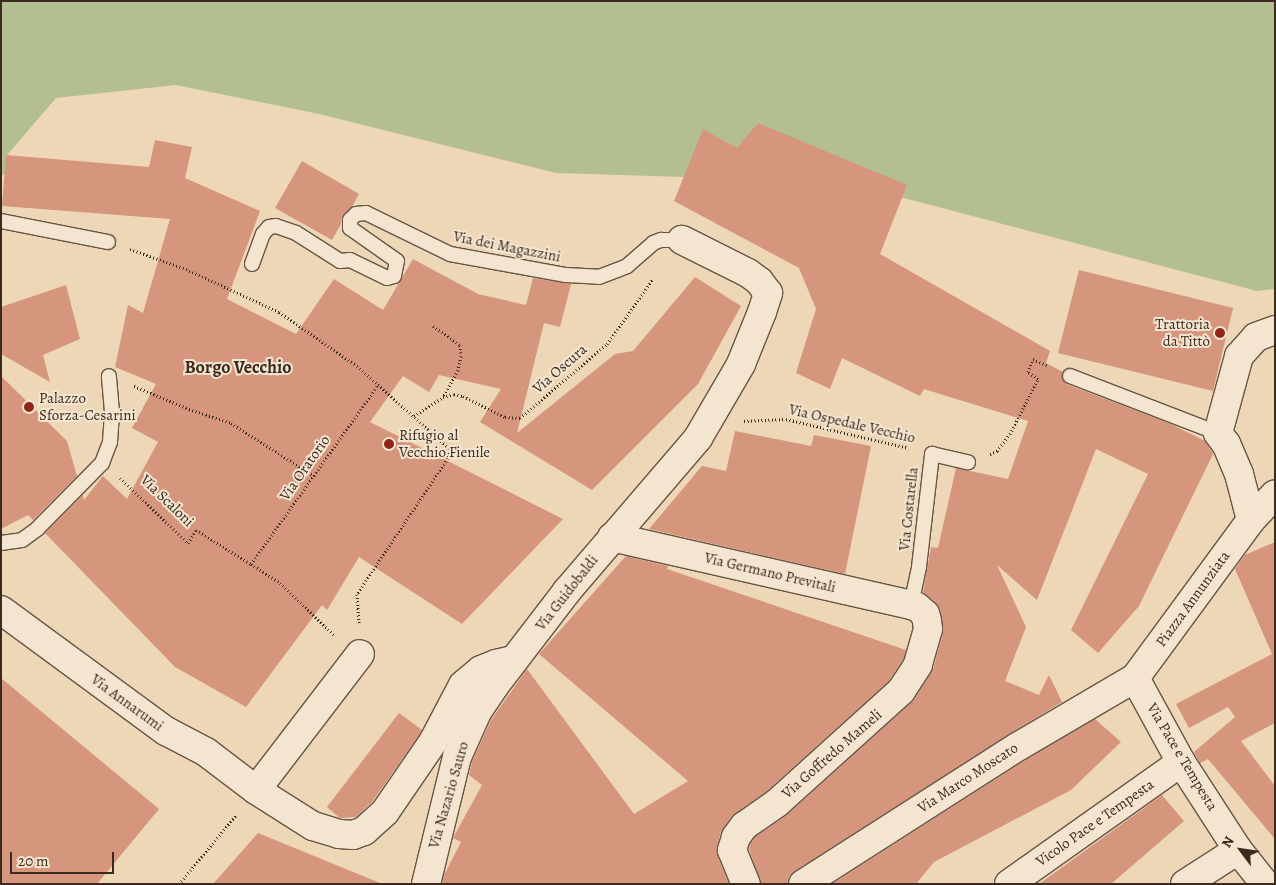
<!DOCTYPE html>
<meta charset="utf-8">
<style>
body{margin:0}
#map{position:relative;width:1276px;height:885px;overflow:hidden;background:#edd7b6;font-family:Alegreya,serif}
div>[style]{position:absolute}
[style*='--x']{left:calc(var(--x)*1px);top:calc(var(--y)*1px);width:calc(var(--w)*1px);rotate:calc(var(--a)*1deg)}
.green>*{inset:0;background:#b4bf91}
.building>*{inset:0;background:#d5967d}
.path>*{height:3px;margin-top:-1.5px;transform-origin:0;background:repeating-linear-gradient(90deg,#3c291f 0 1px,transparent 0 3.5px)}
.roads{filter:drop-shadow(1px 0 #685445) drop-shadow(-1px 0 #685445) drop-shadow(0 1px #685445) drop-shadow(0 -1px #685445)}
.lane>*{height:14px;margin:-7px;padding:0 7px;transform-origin:7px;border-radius:7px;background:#f3e5d0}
.street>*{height:28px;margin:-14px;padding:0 14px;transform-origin:14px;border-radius:14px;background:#f3e5d0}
.dots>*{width:14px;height:14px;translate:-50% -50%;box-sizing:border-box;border:2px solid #f3e5d0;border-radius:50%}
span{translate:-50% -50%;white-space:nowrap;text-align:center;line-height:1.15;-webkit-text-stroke:4px #f3e5d0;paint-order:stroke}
.street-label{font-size:15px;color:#3c291f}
.poi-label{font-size:15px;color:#3c291f}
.right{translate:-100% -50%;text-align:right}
.left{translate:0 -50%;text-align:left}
.quarter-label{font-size:18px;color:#3c291f;font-weight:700}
.frame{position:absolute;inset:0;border:2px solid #3c291f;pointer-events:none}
.north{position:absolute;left:1216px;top:825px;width:50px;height:50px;-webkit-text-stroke:4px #f3e5d0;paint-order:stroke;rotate:301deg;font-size:14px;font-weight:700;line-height:20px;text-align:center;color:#3c291f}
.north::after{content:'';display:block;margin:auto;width:18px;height:22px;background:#3c291f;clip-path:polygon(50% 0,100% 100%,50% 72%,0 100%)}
.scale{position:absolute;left:10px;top:852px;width:104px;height:22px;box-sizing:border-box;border:2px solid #3c291f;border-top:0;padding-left:6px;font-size:15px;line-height:18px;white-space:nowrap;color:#3c291f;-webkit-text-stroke:4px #f3e5d0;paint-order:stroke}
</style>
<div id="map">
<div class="green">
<i style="clip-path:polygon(1px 1px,1275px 1px,1275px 289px,1257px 291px,843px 182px,556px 173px,319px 114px,176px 85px,56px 98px,7px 155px,5px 174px,1px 176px)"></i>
</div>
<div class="building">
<i style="clip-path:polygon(758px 123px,907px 185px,880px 254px,1050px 351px,1046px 363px,1063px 372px,1062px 378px,1066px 384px,1171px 424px,1205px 441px,1213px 454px,1139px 606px,1098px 653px,1071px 630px,1148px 474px,1096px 449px,1037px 600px,997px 565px,1026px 627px,1005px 681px,1039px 695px,1049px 675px,1062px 702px,1011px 733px,795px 871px,789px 876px,788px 884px,761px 884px,749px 849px,750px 844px,755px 837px,787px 815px,914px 700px,933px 669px,943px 633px,940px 609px,935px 602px,923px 592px,931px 547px,938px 548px,956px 468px,1008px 479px,1028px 421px,924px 389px,920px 396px,842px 358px,830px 389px,796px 373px,816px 309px,799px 268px,674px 201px,703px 129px,737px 148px)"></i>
<i style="clip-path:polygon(155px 140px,192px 147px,185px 178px,260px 211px,227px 299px,296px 334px,334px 279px,383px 310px,413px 259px,478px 294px,526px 305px,533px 278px,571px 284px,560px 327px,544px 323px,517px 433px,615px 354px,633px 351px,695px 277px,741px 306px,698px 384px,592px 490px,480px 422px,501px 389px,439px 375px,429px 392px,403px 376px,370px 422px,563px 519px,462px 624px,359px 557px,327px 610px,322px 605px,246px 707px,175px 667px,45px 533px,83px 495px,84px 500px,103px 476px,127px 499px,158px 442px,132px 428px,156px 384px,115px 367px,128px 305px,143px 313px,170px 219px,2px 206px,6px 155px,149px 167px)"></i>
<i style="clip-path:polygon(302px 161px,359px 194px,352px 207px,342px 216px,341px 224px,332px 240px,275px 208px)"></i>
<i style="clip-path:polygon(1079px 270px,1233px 308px,1213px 391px,1058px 353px)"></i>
<i style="clip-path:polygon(66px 285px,80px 339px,43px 355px,50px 382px,1px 354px,1px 307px)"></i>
<i style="clip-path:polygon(1px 376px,67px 441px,77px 476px,33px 520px,28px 515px,1px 529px)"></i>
<i style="clip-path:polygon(735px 431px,811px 446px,814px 435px,871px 446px,845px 574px,649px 529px,702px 466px,726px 471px)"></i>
<i style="clip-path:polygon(1275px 542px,1275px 723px,1241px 741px,1275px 786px,1275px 839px,1208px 759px,1200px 763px,1194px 752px,1235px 717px,1228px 707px,1189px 728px,1176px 704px,1272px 654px,1235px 569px,1245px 555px)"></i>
<i style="clip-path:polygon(626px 556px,668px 566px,667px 569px,906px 650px,904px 658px,889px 681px,767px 791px,731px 817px,721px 832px,717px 846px,718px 856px,729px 884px,442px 884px,444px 875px,461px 842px,453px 838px,482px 785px,469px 775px,472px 762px,491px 720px,527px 669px,634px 814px,688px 781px,539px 654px)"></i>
<i style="clip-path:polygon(1px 678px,159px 809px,97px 884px,1px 884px)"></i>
<i style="clip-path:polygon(399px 713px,422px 730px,420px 734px,372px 802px,356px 817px,340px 818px,327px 807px)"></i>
<i style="clip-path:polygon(1095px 719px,1121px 742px,1071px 790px,934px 862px,916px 884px,832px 884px,1027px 759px)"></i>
<i style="clip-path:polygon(1162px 795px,1184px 821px,1111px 884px,1039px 884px)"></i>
<i style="clip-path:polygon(258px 833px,380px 883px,380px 884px,213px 884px)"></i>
</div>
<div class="path">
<i style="--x:130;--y:249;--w:59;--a:19.7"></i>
<i style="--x:186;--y:269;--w:102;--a:24.8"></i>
<i style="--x:279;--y:312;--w:95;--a:34.7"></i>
<i style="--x:357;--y:366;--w:125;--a:41.7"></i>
<i style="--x:450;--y:449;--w:9;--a:103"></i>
<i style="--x:448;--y:458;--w:164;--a:123.8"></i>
<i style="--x:357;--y:594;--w:29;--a:86"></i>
<i style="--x:433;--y:326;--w:33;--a:35"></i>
<i style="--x:460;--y:345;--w:11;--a:85"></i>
<i style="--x:461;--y:356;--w:14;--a:102"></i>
<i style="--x:458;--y:370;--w:31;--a:119"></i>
<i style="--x:134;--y:386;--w:60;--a:22.7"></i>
<i style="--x:189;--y:409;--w:44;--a:18.4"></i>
<i style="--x:231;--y:423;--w:98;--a:32.6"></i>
<i style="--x:414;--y:416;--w:35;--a:-33"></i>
<i style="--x:443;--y:397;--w:11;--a:-15"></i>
<i style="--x:454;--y:394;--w:9;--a:13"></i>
<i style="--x:463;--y:396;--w:47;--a:26.6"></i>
<i style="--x:505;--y:417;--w:15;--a:4"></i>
<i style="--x:520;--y:418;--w:114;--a:-40.4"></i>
<i style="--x:607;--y:344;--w:80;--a:-54.7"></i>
<i style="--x:744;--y:421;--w:42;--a:-2.7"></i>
<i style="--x:786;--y:419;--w:126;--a:13.3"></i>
<i style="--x:990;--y:454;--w:8;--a:-23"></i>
<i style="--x:997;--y:451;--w:21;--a:-53"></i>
<i style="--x:1010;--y:434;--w:62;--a:-63"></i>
<i style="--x:1038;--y:379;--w:12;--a:-145"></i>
<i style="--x:1028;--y:372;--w:14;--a:-69"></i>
<i style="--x:1033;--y:359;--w:17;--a:25"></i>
<i style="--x:120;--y:478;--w:94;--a:43.7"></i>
<i style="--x:188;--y:543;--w:15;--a:-58"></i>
<i style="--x:196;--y:530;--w:65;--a:31.7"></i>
<i style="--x:251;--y:564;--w:35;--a:33"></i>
<i style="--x:280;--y:583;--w:75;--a:43.9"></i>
<i style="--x:251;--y:564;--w:219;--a:-54.6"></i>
<i style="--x:179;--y:884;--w:89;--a:-50.4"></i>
</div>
<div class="roads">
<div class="lane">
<i style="--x:1;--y:221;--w:109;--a:11.1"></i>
<i style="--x:252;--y:264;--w:32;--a:-70"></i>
<i style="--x:263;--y:234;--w:9;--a:-49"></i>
<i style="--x:269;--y:227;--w:7;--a:-8"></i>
<i style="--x:276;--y:226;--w:21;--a:19"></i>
<i style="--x:296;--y:233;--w:52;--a:32.5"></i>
<i style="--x:340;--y:261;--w:10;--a:-6"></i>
<i style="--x:350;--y:260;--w:41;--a:25.9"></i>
<i style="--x:387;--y:278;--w:7;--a:-16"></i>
<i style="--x:394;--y:276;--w:15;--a:-79"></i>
<i style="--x:397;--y:261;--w:57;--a:-144.9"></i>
<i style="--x:350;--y:228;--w:8;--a:-90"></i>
<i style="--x:350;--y:220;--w:8;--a:-45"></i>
<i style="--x:356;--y:214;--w:10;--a:-6"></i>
<i style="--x:366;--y:213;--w:93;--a:26"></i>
<i style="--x:450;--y:254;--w:118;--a:10.3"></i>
<i style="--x:566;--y:275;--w:33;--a:3"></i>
<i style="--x:599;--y:277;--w:30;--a:-21"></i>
<i style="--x:627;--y:266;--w:35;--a:-41"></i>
<i style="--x:653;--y:243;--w:9;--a:-21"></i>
<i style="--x:661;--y:240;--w:21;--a:0"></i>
<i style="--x:1070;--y:376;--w:159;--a:21.1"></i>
<i style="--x:1;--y:543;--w:21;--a:-8"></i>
<i style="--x:22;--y:540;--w:19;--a:-36"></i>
<i style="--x:37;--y:529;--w:93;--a:-45.4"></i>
<i style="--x:102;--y:463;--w:22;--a:-69"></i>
<i style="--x:110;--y:442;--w:30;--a:-86"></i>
<i style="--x:112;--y:412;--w:36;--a:-95"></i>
<i style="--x:911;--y:605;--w:39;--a:-78"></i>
<i style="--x:919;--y:567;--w:114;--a:-83.4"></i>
<i style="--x:932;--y:454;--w:37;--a:13"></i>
</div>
<div class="street">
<i style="--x:1251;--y:520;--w:48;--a:-104.6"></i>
<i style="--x:1239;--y:474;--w:33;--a:-113"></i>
<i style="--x:1226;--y:444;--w:14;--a:-126"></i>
<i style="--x:1218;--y:433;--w:80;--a:-74.7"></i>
<i style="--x:1239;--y:356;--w:25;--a:-48"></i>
<i style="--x:1256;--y:337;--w:20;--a:-20"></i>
<i style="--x:612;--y:537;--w:307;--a:12.8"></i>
<i style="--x:911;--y:605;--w:6;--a:18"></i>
<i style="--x:917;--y:607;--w:11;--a:41"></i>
<i style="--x:925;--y:614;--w:7;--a:74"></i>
<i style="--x:927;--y:621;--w:8;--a:83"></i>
<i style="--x:928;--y:629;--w:37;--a:106"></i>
<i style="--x:918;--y:665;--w:31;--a:123"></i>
<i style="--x:901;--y:691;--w:167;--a:137.9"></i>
<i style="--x:777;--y:803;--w:40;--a:145.1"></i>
<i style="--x:744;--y:826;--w:14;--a:126"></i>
<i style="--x:736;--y:837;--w:14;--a:107"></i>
<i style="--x:732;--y:850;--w:37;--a:68"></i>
<i style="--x:1;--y:610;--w:205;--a:36.3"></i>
<i style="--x:166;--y:731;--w:45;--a:27.7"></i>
<i style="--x:206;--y:752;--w:63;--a:37.2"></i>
<i style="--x:256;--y:790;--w:67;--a:32.3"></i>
<i style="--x:313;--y:826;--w:27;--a:17"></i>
<i style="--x:339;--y:834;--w:14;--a:4"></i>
<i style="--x:353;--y:835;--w:12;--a:-20"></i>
<i style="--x:364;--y:831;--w:28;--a:-42"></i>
<i style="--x:385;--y:812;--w:85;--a:-55.6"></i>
<i style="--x:433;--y:742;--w:64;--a:-62.2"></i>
<i style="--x:463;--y:685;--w:23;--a:-40"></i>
<i style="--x:481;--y:670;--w:16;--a:-22"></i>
<i style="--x:496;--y:664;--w:18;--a:-13"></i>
<i style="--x:1135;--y:678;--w:96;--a:61.3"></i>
<i style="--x:1181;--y:762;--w:105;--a:57.1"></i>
<i style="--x:1238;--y:850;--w:43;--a:51.5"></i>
<i style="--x:256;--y:790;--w:171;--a:-52.6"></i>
<i style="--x:426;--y:884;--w:131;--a:-76.3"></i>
<i style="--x:457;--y:757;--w:49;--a:-66"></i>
<i style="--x:477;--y:712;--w:32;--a:-56"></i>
<i style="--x:495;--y:685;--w:118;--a:-52.5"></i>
<i style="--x:567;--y:591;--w:201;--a:-49.4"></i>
<i style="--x:698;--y:438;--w:86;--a:-59.8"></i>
<i style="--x:741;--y:364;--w:56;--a:-68"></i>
<i style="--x:762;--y:312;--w:20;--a:-72"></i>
<i style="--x:768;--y:293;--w:15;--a:-127"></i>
<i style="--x:759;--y:281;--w:14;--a:-144"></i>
<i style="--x:748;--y:273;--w:74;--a:-153.4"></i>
<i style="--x:803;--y:884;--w:256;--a:-32.6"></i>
<i style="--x:1019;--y:746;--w:134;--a:-30.4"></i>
<i style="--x:1135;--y:678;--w:196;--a:-53.7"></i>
<i style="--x:1251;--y:520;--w:35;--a:-47"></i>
<i style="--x:1009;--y:884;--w:211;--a:-35.3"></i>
<i style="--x:1185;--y:884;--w:63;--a:-32.7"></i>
</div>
</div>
<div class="dots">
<i style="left:1220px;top:333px;background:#8f2418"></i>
<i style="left:29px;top:407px;background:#8f2418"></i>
<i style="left:389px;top:444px;background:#8f2418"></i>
</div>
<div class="street-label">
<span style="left:507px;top:247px;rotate:11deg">Via dei Magazzini</span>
<span style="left:560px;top:369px;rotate:-41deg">Via Oscura</span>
<span style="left:852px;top:424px;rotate:13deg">Via Ospedale Vecchio</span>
<span style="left:305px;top:468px;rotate:-55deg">Via Oratorio</span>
<span style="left:167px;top:501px;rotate:44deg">Via Scaloni</span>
<span style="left:909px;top:509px;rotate:-84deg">Via Costarella</span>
<span style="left:770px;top:573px;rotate:13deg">Via Germano Previtali</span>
<span style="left:567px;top:593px;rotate:-52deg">Via Guidobaldi</span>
<span style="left:1193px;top:599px;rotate:-54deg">Piazza Annunziata</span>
<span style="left:127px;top:703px;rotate:36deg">Via Annarumi</span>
<span style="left:832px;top:754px;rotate:-41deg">Via Goffredo Mameli</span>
<span style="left:1182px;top:757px;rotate:59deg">Via Pace e Tempesta</span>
<span style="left:968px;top:778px;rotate:-33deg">Via Marco Moscato</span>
<span style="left:449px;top:795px;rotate:-74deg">Via Nazario Sauro</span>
<span style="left:1095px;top:823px;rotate:-35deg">Vicolo Pace e Tempesta</span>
</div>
<div class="poi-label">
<span class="right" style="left:1210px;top:333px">Trattoria<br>da Tittò</span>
<span class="left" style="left:39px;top:407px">Palazzo<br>Sforza-Cesarini</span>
<span class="left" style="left:399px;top:444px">Rifugio al<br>Vecchio Fienile</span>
</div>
<div class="quarter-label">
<span style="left:238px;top:367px">Borgo Vecchio</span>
</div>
<div class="frame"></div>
<div class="north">N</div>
<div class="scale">20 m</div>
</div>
